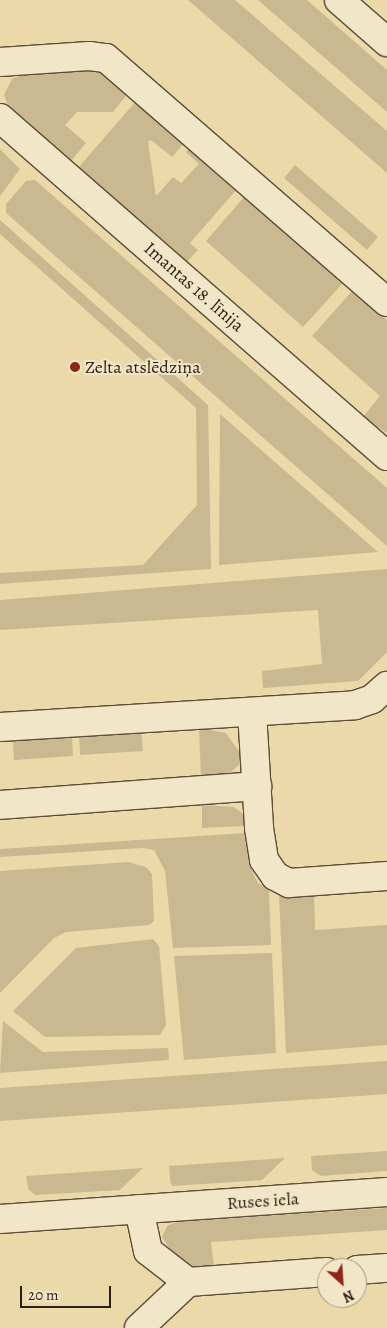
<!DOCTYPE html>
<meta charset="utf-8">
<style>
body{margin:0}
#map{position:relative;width:387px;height:1328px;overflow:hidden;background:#ebd9aa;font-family:Alegreya,serif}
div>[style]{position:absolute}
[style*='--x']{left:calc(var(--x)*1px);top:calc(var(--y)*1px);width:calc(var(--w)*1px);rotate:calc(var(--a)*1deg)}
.green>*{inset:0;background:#cab990}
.roads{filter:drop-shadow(1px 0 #5a4e3a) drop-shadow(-1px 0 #5a4e3a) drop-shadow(0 1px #5a4e3a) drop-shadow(0 -1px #5a4e3a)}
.minor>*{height:28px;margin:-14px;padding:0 14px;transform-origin:14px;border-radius:14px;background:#f2e6c8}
.dots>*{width:14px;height:14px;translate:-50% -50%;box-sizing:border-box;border:2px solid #f2e6c8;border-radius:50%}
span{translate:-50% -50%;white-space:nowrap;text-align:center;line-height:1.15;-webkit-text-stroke:4px #f2e6c8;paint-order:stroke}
.street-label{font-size:18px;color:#2a1f14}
.poi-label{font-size:18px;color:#2a1f14}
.left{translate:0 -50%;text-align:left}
.north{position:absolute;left:317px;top:1258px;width:50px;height:50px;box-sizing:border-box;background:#f2e6c8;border:1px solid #a29680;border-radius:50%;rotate:154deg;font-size:14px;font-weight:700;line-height:20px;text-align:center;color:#2a1f14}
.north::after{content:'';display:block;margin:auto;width:18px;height:22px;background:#8f2418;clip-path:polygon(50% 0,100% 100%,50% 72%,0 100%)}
.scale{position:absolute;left:20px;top:1286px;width:91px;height:22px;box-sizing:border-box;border:2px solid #2a1f14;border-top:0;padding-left:6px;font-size:15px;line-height:18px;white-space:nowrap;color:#2a1f14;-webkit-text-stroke:4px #f2e6c8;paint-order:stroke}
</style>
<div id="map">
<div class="green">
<i style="clip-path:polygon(188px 0,235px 0,387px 131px,387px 173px)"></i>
<i style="clip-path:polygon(258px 0,307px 0,387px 70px,387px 112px)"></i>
<i style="clip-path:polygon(83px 68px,106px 72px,129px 92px,113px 112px,77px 112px,65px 125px,86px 143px,71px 161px,8px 106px,4px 95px,12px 79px,19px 76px)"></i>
<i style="clip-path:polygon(137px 100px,185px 142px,172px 157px,151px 140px,148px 142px,156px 196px,173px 177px,181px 183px,199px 164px,186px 152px,190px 147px,238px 188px,190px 243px,198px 250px,186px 263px,78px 168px)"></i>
<i style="clip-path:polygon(0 149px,20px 169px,0 196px)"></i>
<i style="clip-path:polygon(295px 165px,378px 237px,367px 250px,284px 178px)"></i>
<i style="clip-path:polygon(35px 180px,387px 488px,387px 546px,6px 213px,6px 204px,26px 181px)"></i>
<i style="clip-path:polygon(245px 196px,344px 282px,303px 327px,206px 241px)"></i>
<i style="clip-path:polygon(0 220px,208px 405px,211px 569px,0 584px,0 573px,143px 565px,197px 505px,196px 408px,0 234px)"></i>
<i style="clip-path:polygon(353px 290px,387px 320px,387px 433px,363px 417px,380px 396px,312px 336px)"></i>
<i style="clip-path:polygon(220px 414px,378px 552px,219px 565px)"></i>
<i style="clip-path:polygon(387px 569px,387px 652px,358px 681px,263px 688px,262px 671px,322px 664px,318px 610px,0 630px,0 600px)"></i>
<i style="clip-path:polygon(199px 728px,226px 733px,242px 756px,240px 764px,231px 772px,201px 778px)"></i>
<i style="clip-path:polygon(141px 731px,143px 751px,80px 755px,79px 735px)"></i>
<i style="clip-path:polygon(72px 736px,73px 756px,14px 760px,13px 740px)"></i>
<i style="clip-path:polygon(202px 805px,234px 807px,243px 814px,245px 826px,202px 828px)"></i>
<i style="clip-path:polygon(246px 833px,252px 871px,258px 883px,269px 890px,271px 945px,173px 948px,165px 871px,154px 850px,143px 848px,0 857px,0 849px)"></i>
<i style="clip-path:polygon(128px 862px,146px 867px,152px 874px,154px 921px,149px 925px,66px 932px,54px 938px,0 993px,0 871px)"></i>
<i style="clip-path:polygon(279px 894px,314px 895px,315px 930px,387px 925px,387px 1045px,286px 1053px)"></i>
<i style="clip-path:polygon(153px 939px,159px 946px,166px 1025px,160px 1035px,45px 1037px,13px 1011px,76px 948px)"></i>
<i style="clip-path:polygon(272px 953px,276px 1053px,184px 1060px,174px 956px)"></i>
<i style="clip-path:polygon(3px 1021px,43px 1052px,168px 1048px,169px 1060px,0 1073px)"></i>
<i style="clip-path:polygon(387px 1061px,387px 1094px,0 1121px,0 1088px)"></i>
<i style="clip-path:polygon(387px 1151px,387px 1171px,321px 1176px,312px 1170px,311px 1156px)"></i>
<i style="clip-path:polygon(285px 1158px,262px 1180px,172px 1186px,170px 1180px,169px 1166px)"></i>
<i style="clip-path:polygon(143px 1168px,120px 1190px,35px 1195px,28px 1189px,26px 1176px)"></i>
<i style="clip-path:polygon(387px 1208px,387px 1230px,211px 1242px,214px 1266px,195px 1267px,178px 1261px,162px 1237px,167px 1226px,176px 1222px)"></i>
</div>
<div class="roads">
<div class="minor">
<i style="--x:339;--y:0;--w:64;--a:41.2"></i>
<i style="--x:0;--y:62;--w:89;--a:-3.9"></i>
<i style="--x:89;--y:56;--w:17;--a:7"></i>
<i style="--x:106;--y:58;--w:372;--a:41"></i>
<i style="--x:0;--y:118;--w:514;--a:41.13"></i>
<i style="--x:252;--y:712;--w:116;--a:86.5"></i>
<i style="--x:259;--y:828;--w:32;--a:81"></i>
<i style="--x:264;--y:860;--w:19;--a:55"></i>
<i style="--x:275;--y:876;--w:16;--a:27"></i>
<i style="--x:289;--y:883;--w:98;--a:-4.1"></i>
<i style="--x:0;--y:727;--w:356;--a:-3.5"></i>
<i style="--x:355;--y:705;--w:18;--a:-19"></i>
<i style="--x:372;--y:699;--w:20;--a:-41"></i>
<i style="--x:0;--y:805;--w:258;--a:-4.2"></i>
<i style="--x:139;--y:1209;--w:43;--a:77.9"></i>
<i style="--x:148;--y:1251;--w:51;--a:37.8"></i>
<i style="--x:188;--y:1282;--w:139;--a:-4.1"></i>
<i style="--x:0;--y:1219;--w:388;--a:-4"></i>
<i style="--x:357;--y:1270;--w:30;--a:-4"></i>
<i style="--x:139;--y:1328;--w:67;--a:-43.2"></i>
</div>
</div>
<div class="dots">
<i style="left:75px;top:367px;background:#8f2418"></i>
</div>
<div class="street-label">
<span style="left:194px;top:287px;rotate:41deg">Imantas 18. līnija</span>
<span style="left:263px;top:1201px;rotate:-4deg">Ruses iela</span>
</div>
<div class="poi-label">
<span class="left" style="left:85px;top:367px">Zelta atslēdziņa</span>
</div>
<div class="north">N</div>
<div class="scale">20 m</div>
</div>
